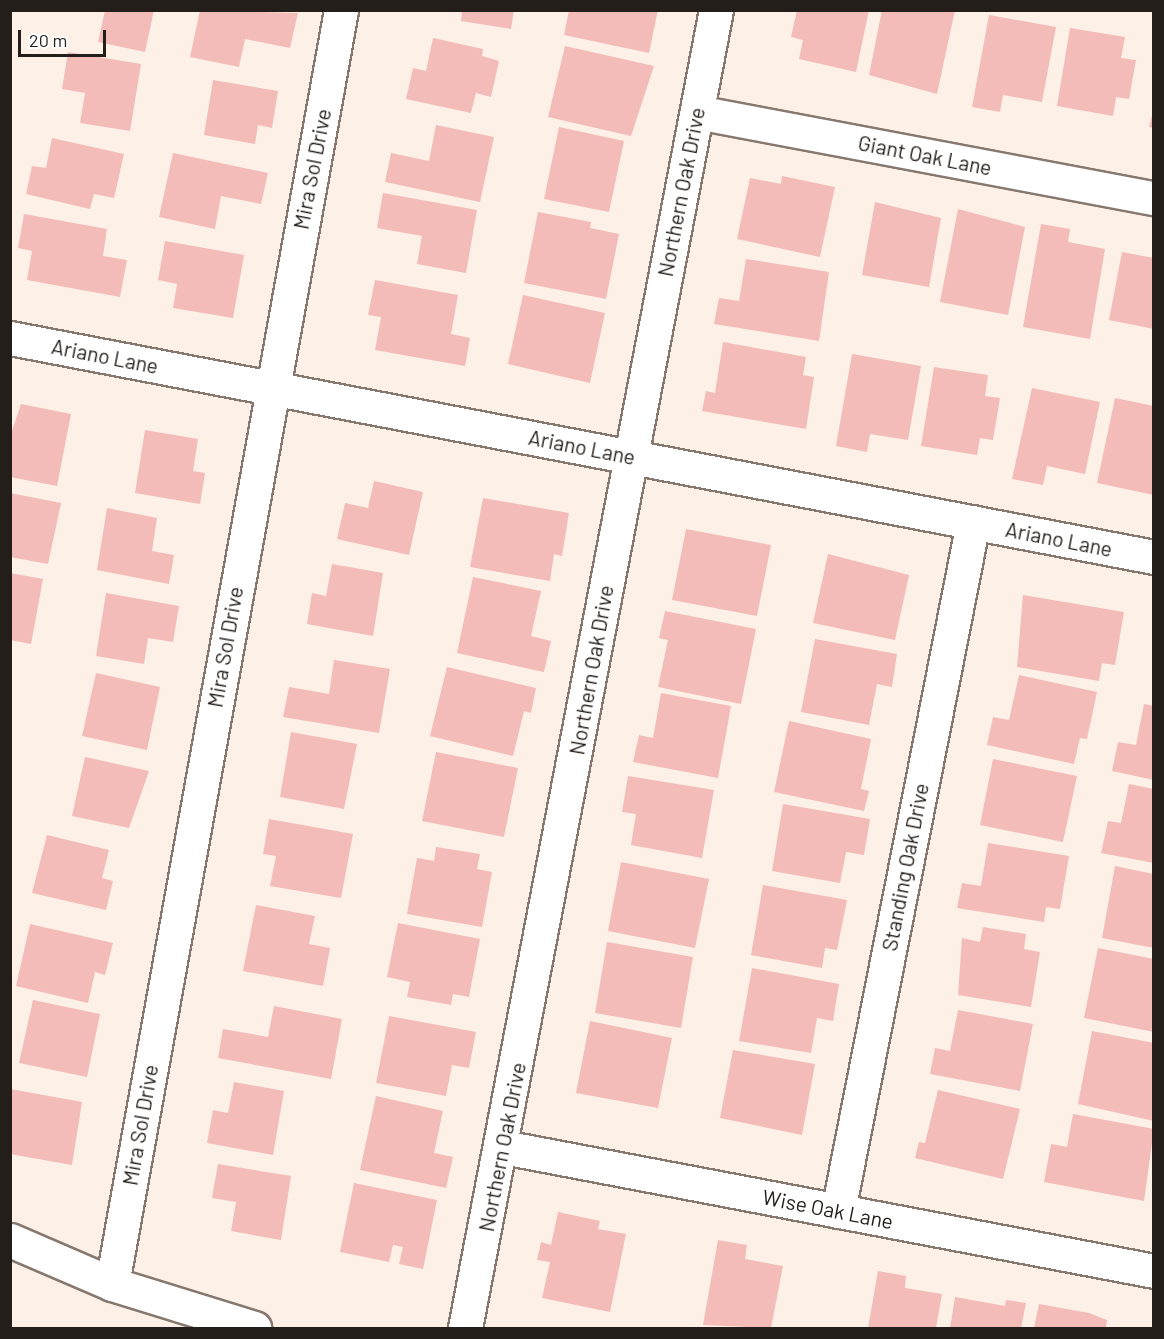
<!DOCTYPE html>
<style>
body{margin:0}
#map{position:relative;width:1164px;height:1339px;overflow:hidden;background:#fdf0e6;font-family:Barlow,sans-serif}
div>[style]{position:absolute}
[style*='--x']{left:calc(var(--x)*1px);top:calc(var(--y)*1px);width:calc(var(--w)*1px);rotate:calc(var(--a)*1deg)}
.building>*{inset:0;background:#f4bcb8}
.roads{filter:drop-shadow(2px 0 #86786e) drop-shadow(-2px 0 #86786e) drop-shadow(0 2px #86786e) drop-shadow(0 -2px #86786e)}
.minor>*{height:33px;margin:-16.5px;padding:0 16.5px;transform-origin:16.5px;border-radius:16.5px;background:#fff}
span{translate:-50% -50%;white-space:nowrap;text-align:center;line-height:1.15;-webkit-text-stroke:6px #fff;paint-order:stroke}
.street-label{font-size:21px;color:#241e1a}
.frame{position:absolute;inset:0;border:12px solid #241e1a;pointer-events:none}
.scale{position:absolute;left:18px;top:30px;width:88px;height:27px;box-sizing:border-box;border:3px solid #241e1a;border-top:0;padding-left:8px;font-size:18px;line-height:21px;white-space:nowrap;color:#241e1a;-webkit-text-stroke:4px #fff;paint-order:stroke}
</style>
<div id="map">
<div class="building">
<i style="clip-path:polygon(105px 10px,154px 10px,145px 52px,98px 42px)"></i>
<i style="clip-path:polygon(200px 10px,298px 13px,290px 48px,245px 39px,239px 67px,190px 57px)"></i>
<i style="clip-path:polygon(462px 10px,514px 10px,511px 29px,461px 21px)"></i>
<i style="clip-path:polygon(569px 10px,658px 10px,649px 53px,564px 35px)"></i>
<i style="clip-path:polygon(797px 10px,869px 10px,856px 72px,799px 59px,803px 40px,791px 37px)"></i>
<i style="clip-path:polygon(882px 10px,955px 10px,937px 94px,869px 75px)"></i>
<i style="clip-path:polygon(989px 15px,1056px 27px,1042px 102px,1003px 95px,1000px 112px,972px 107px)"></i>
<i style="clip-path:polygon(1070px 28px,1125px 37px,1121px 58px,1136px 60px,1129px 99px,1116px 97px,1113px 116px,1057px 106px)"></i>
<i style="clip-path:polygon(433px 38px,483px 49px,482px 56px,499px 61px,491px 97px,476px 93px,471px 113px,406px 99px,413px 68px,426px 71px)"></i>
<i style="clip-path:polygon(565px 46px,654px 66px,631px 136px,548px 117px)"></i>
<i style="clip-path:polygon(68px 52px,141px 64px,130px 131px,80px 123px,85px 93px,62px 89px)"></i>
<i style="clip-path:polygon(213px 80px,278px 91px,272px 128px,258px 125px,255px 144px,204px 135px)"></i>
<i style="clip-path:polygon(1154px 108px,1154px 128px,1149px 127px)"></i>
<i style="clip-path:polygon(436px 125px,494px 137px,480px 202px,385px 182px,391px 153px,429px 161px)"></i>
<i style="clip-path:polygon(559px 127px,624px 141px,609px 212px,544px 199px)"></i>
<i style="clip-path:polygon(52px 138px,124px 154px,114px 198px,94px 194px,90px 209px,26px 194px,32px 166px,46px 168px)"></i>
<i style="clip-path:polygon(173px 153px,268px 173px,261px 204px,221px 196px,215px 229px,159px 217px)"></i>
<i style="clip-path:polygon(782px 176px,835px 187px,820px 257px,737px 239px,750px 178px,781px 184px)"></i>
<i style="clip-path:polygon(383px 193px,477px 210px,466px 273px,417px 264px,422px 236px,377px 228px)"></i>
<i style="clip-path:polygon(875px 202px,941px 218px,929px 287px,862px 275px)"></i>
<i style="clip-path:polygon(958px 209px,1025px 227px,1008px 315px,940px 302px)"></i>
<i style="clip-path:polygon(538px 212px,591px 222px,590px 228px,619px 234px,606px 299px,524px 283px)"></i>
<i style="clip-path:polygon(24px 214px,107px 229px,103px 256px,127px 260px,120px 297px,27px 280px,32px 251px,18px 248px)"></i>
<i style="clip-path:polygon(1041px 224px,1070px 229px,1068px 242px,1105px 249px,1090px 339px,1023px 327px)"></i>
<i style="clip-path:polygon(165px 241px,244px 255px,233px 318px,173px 308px,177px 284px,158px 280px)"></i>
<i style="clip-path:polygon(1122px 252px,1154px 258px,1154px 329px,1109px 320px)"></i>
<i style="clip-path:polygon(746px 259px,829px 272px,819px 341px,714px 324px,719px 298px,739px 301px)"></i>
<i style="clip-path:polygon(375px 280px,458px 295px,451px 334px,470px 338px,465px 366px,375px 350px,381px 317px,368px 315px)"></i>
<i style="clip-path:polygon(523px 295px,605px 313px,590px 383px,508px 364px)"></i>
<i style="clip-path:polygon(723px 342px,806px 357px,803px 375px,814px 377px,806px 429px,702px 411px,706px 391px,715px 393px)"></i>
<i style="clip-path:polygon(852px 354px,921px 366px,908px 440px,870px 434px,867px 452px,836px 446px)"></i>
<i style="clip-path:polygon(934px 367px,988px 375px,985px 396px,1000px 398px,993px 440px,980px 438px,977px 455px,921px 446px)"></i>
<i style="clip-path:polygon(1032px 388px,1100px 402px,1085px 474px,1047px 466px,1043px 485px,1012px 479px)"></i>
<i style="clip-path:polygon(1115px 398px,1154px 406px,1154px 495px,1097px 483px)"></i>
<i style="clip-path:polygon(21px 404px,71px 414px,57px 486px,10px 477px,10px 437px)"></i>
<i style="clip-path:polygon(145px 430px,198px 439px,193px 471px,205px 473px,200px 504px,135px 493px)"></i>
<i style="clip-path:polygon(374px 481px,423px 492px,409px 555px,337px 539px,345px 503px,368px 508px)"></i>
<i style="clip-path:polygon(10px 493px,61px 503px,48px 564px,10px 557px)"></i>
<i style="clip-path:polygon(483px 498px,569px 513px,562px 556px,554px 554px,550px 581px,470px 567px)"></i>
<i style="clip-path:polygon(107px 508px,157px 518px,152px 551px,174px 555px,169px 584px,97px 570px)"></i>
<i style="clip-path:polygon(686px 529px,771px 545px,757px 616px,672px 600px)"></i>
<i style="clip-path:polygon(828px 554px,909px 575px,895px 640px,813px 623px)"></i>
<i style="clip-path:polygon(332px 564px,383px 573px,373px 636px,307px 624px,312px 593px,326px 596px)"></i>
<i style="clip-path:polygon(10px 573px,43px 579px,31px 644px,10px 640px)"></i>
<i style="clip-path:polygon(473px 577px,541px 591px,531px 636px,551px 641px,544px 672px,457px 653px)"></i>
<i style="clip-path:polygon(106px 593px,179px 606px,173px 642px,148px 638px,144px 664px,96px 656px)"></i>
<i style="clip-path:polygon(1023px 595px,1124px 612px,1115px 665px,1102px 663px,1099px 681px,1017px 667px)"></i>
<i style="clip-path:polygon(665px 611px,756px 629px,741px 704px,658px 687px,668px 640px,659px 638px)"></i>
<i style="clip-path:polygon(815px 639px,897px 654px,892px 687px,877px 684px,869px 725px,801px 712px)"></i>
<i style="clip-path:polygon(334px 660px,390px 669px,379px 733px,283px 717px,289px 687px,329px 694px)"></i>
<i style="clip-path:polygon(447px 667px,536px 688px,531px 713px,524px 711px,513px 756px,430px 736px)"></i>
<i style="clip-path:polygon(96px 673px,160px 687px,147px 750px,82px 736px)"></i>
<i style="clip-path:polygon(1019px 675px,1097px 692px,1087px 739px,1080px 738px,1074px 764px,987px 745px,993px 717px,1009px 720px)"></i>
<i style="clip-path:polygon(661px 693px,731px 706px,718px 778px,633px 762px,639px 735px,653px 738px)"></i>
<i style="clip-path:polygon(1144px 704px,1154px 706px,1154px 780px,1112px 771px,1118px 742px,1136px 745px)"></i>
<i style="clip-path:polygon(789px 721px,871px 739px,861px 789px,869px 791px,864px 811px,774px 792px)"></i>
<i style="clip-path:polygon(291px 732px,357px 744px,344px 809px,280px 797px)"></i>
<i style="clip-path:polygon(436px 752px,518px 768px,504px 837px,422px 821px)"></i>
<i style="clip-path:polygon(85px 757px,149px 771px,129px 828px,72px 816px)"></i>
<i style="clip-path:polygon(993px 759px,1077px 776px,1063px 842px,980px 825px)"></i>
<i style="clip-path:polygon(628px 776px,714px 790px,702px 858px,631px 845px,636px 814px,622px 812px)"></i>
<i style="clip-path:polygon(1129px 784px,1154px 789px,1154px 863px,1101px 853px,1108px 821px,1121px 823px)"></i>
<i style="clip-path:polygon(783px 804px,870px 819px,864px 855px,846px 852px,840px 883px,772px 871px)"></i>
<i style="clip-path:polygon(269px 819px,353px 834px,341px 898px,270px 886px,276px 856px,263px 854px)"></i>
<i style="clip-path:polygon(47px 835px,109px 850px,102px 878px,113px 881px,106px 910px,32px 893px)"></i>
<i style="clip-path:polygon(988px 843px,1069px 856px,1060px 909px,1046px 907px,1044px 922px,957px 908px,962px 883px,981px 886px)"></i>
<i style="clip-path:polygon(436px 847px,480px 854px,477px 869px,492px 872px,482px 927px,407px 914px,417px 858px,434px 861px)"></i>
<i style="clip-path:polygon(621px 862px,709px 879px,695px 948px,608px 931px)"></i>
<i style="clip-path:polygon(1115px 866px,1154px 874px,1154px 948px,1102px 938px)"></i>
<i style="clip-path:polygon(763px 885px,847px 900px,837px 950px,825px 948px,822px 968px,751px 955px)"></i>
<i style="clip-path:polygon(256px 905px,315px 916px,309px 944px,330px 948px,323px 986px,243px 971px)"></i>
<i style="clip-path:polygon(398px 923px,480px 939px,469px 997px,453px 994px,451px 1005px,407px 997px,410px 982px,387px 977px)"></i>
<i style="clip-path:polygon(30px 924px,113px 943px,105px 975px,95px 972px,88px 1003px,16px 986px)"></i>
<i style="clip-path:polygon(983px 927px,1026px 934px,1024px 949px,1040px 952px,1031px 1007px,958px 995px,962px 938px,980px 942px)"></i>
<i style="clip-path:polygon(607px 942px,693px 957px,681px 1028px,595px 1013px)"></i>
<i style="clip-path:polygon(1098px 948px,1154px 959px,1154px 1032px,1084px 1018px)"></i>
<i style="clip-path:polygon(752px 968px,839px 984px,833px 1021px,817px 1018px,811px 1053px,739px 1041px)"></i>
<i style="clip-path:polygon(33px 1000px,100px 1014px,87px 1077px,19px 1063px)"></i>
<i style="clip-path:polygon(274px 1006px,342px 1019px,331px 1079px,218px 1058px,223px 1029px,268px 1037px)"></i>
<i style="clip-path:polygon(958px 1010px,1033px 1024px,1020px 1091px,930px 1074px,935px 1048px,950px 1051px)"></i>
<i style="clip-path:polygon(389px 1016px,476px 1032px,469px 1068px,452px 1065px,446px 1096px,376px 1083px)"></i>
<i style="clip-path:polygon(590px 1021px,672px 1038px,658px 1108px,576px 1093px)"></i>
<i style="clip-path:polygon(1092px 1031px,1154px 1043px,1154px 1121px,1078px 1104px)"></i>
<i style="clip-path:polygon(733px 1050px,815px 1064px,802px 1135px,720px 1118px)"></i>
<i style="clip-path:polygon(234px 1082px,284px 1091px,273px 1155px,207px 1143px,213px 1110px,228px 1113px)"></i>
<i style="clip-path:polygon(10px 1089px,82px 1102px,72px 1165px,10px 1154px)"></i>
<i style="clip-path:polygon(938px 1090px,1020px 1109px,1003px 1179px,915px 1158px,919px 1142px,925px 1143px)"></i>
<i style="clip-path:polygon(376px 1096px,443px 1111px,434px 1153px,453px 1157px,446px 1188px,360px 1170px)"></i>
<i style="clip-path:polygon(1073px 1114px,1154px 1129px,1144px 1201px,1044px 1182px,1051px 1144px,1067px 1147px)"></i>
<i style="clip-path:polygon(218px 1164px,291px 1176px,281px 1240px,231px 1231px,236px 1202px,212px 1198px)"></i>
<i style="clip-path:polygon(354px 1183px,437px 1200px,423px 1269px,399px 1264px,403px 1247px,393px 1245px,389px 1262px,340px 1252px)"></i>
<i style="clip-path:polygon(558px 1212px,600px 1221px,598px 1229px,626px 1234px,610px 1312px,542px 1298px,550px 1262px,537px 1260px,541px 1242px,551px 1245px)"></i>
<i style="clip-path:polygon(718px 1240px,747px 1245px,745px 1259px,783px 1266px,771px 1328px,703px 1325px)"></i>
<i style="clip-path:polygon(878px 1271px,906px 1276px,905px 1288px,942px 1294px,936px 1328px,868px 1328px)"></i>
<i style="clip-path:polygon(955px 1297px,1005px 1306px,1006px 1300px,1026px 1303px,1021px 1328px,950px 1328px)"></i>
<i style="clip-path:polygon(1039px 1304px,1089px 1313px,1107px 1320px,1106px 1328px,1034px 1328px)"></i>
</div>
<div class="roads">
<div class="minor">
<i style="--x:697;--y:112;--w:465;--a:10.7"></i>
<i style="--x:10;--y:338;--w:1165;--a:10.84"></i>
<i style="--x:503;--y:1147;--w:663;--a:10.78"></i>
<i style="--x:838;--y:1211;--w:702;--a:-78.91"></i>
<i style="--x:10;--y:1240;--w:111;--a:23.3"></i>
<i style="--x:112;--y:1284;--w:149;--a:17.2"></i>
<i style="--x:112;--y:1284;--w:1294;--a:-79.81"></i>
<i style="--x:465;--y:1328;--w:1342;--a:-79.22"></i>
</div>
</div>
<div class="street-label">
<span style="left:925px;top:155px;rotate:11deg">Giant Oak Lane</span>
<span style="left:312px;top:169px;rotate:-79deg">Mira Sol Drive</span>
<span style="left:681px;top:192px;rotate:-79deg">Northern Oak Drive</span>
<span style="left:105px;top:356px;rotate:11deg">Ariano Lane</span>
<span style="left:582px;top:447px;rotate:11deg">Ariano Lane</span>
<span style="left:1059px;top:539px;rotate:11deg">Ariano Lane</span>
<span style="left:225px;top:647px;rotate:-80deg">Mira Sol Drive</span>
<span style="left:591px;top:670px;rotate:-80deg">Northern Oak Drive</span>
<span style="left:905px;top:867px;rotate:-79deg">Standing Oak Drive</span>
<span style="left:140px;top:1125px;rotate:-80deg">Mira Sol Drive</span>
<span style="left:502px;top:1147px;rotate:-79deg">Northern Oak Drive</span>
<span style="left:828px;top:1209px;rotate:11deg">Wise Oak Lane</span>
</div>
<div class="frame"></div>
<div class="scale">20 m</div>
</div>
